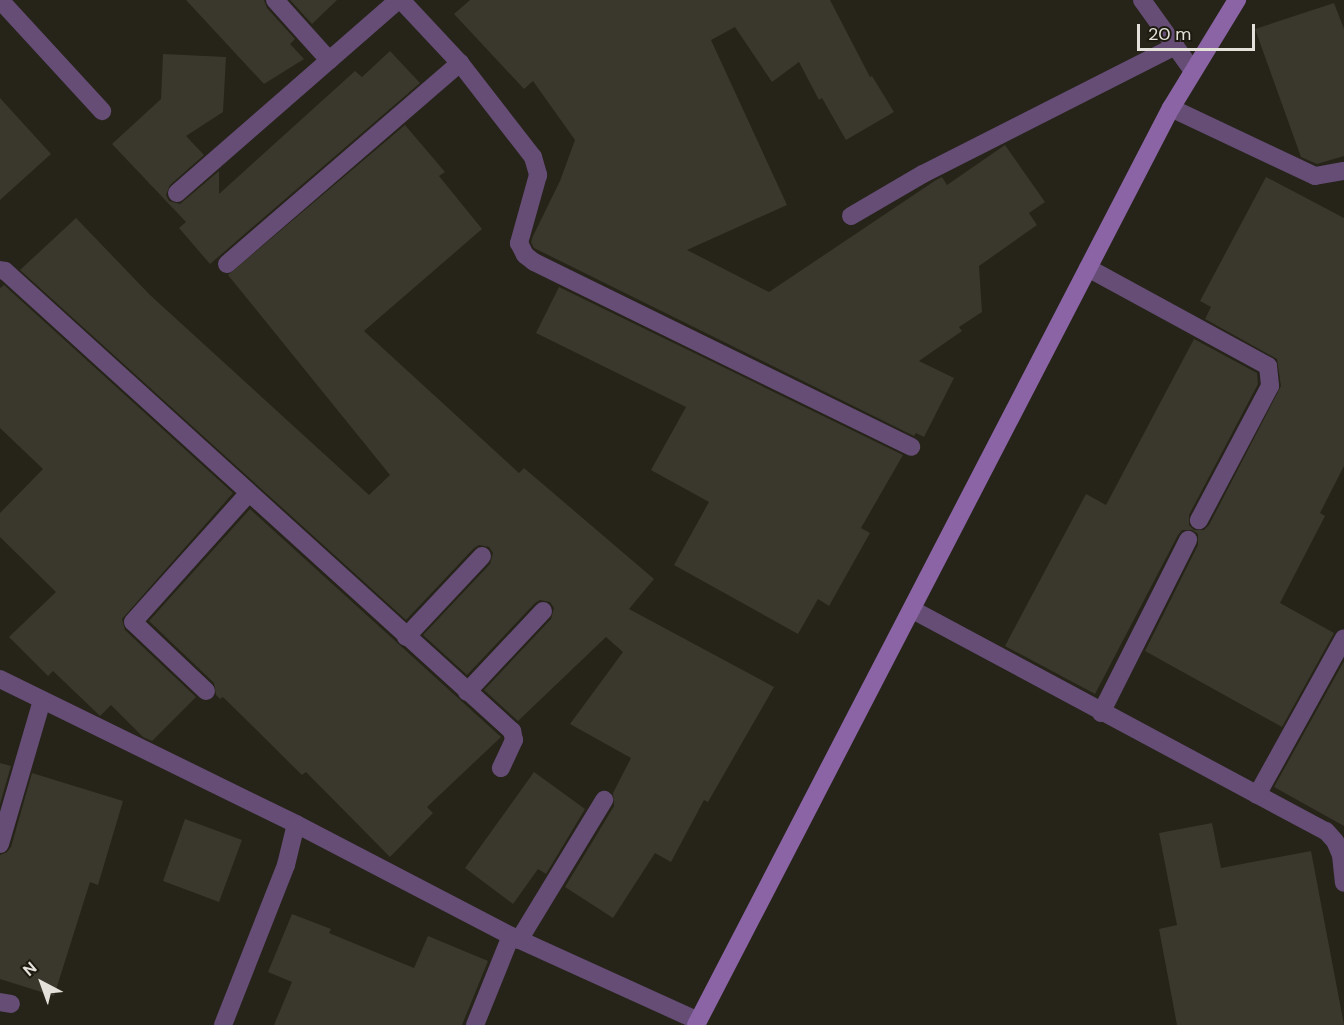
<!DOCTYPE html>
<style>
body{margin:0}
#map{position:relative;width:1344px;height:1025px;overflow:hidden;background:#262319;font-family:"DM Sans",sans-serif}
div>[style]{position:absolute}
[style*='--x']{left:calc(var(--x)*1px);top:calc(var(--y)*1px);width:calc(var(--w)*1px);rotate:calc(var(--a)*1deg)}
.building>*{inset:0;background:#3a372c}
.street>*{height:18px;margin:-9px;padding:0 9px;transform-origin:9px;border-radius:9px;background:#654d76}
.secondary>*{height:18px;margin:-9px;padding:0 9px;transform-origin:9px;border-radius:9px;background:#8a64a5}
span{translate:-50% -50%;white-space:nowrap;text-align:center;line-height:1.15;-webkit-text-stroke:4.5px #1d1a0f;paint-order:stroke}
.north{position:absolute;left:12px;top:953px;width:60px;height:60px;-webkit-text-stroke:4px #1d1a0f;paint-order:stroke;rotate:319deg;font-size:16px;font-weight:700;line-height:24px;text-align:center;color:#e3e1da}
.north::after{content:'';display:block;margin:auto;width:21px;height:27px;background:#e3e1da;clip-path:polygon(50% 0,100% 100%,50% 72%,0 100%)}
.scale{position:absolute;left:1137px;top:24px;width:118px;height:27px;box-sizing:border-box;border:3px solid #e3e1da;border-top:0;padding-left:8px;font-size:18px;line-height:21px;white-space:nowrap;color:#e3e1da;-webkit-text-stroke:4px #1d1a0f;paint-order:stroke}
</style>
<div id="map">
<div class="building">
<i style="clip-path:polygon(186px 0,264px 0,267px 8px,295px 39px,290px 44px,304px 59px,264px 84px)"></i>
<i style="clip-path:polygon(290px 0,337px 0,312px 24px)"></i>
<i style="clip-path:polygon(470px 0,830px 0,870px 77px,872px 76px,894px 112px,846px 140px,822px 98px,819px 100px,799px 62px,772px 82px,735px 27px,711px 40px,787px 205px,687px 250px,769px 292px,936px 180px,942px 177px,947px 185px,1005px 145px,1045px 202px,1029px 213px,1037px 225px,979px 266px,982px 312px,959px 327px,962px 331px,919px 361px,954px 378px,924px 437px,916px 433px,914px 436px,534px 248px,531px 242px,533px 236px,560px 181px,575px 140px,533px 81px,524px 89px,454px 14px)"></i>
<i style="clip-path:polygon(1334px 3px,1344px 29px,1344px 156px,1317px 164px,1301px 157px,1255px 29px)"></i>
<i style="clip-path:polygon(390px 51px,420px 83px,210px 264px,179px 228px,186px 222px,112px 144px,161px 99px,163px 54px,226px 57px,223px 112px,186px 136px,204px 155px,170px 185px,166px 195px,169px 201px,180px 204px,219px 171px,219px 194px,355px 71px,362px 77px)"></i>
<i style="clip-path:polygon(0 98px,51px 154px,0 200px)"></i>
<i style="clip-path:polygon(405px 125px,445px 172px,439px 176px,482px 229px,364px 331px,519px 473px,524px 468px,654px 579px,629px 609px,774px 687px,708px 802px,704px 800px,671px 862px,655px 853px,613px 918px,565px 887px,614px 806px,613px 793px,631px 758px,570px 724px,623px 652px,606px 637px,518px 721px,484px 690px,551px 619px,554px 608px,550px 602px,540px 600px,535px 603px,467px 675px,423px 635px,490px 564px,493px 553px,489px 547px,479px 545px,474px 548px,406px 620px,20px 270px,76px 218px,150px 295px,369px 495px,390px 475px,228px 275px)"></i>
<i style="clip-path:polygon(1266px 177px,1344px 218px,1344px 466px,1320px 513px,1325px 516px,1280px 603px,1334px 633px,1282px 727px,1145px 651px,1198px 545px,1198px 534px,1192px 530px,1182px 530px,1178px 535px,1095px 694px,1005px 646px,1086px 494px,1106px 505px,1194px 339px,1257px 373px,1258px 384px,1189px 515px,1189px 525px,1194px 530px,1204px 530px,1209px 525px,1281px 386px,1277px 359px,1205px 319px,1211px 307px,1200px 301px)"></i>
<i style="clip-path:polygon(4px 285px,233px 493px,122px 619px,125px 630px,196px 697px,152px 741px,143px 737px,111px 705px,100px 716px,98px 714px,53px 671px,48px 676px,9px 637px,56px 592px,0 537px,0 513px,43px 469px,0 428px,0 288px)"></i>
<i style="clip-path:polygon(559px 287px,903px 455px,861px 528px,870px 533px,829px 606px,818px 599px,798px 634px,674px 565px,709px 502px,651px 470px,686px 407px,536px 333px)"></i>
<i style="clip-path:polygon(250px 509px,501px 737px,427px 807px,433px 813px,390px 857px,306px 772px,302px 775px,223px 697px,220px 699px,216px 695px,214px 683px,149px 621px)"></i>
<i style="clip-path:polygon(1344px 661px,1344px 826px,1274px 787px)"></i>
<i style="clip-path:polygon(0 763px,11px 766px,0 804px)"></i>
<i style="clip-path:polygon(534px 772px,585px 809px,546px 874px,538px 869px,513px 904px,465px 868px)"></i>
<i style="clip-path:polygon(32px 773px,123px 801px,98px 885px,90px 882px,54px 996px,0 979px,0 855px,7px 852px,11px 847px)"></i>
<i style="clip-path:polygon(185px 819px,242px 840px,219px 902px,163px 881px)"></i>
<i style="clip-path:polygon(1212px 823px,1221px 868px,1311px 851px,1344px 1025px,1177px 1025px,1159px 929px,1177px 925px,1159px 833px)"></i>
<i style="clip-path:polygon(292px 914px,331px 929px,329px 933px,414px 968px,428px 936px,488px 961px,462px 1025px,274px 1025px,292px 982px,268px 972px)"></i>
</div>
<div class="street">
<i style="--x:0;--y:0;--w:151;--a:47.4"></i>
<i style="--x:275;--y:0;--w:81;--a:48"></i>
<i style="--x:401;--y:0;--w:86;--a:46.9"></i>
<i style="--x:460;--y:63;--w:119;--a:52.2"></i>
<i style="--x:533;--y:157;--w:19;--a:74"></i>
<i style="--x:538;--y:175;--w:71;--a:105.6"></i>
<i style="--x:519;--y:243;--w:13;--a:63"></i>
<i style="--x:525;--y:255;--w:11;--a:38"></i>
<i style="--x:534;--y:262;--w:420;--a:26.1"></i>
<i style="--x:1142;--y:0;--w:87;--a:54.3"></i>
<i style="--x:1171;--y:108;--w:159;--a:25.3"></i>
<i style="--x:1315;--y:176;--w:29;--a:-10"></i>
<i style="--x:177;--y:193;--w:293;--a:-41.1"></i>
<i style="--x:851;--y:216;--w:83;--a:-30.3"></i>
<i style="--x:923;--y:174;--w:283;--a:-26.9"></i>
<i style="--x:227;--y:264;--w:308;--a:-40.8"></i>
<i style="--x:1088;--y:268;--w:205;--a:28.6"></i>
<i style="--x:1268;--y:366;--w:20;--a:84"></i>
<i style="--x:1270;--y:386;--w:152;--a:117.9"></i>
<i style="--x:0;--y:270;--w:5;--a:11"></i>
<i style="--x:5;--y:271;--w:685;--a:42.22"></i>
<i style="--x:512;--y:731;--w:9;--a:77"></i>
<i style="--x:514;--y:740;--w:31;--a:115"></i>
<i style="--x:913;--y:610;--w:468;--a:28.2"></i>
<i style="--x:1326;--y:831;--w:13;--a:48"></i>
<i style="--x:1335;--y:841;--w:15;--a:67"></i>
<i style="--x:1341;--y:855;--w:28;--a:84"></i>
<i style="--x:406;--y:637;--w:111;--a:-46.8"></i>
<i style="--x:0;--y:679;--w:330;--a:26.1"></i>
<i style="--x:296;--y:824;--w:242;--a:27.5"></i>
<i style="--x:511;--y:936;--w:205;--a:24.4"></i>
<i style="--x:206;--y:691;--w:100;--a:-136.6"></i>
<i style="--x:133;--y:622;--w:172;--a:-48.1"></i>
<i style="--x:467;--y:692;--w:111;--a:-46.8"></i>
<i style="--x:1101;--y:713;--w:194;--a:-63.3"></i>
<i style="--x:1257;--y:795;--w:179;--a:-61"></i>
<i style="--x:0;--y:844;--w:150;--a:-73.7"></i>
<i style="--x:519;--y:940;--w:164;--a:-58.7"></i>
<i style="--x:0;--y:1002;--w:11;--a:10"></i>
<i style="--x:223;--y:1025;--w:172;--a:-68.5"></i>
<i style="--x:286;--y:865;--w:42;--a:-76.3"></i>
<i style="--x:475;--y:1025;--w:96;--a:-68"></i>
</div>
<div class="secondary">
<i style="--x:696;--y:1025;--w:1033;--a:-62.62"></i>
<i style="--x:1171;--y:108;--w:127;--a:-58.6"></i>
</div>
<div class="north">N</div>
<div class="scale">20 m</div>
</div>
